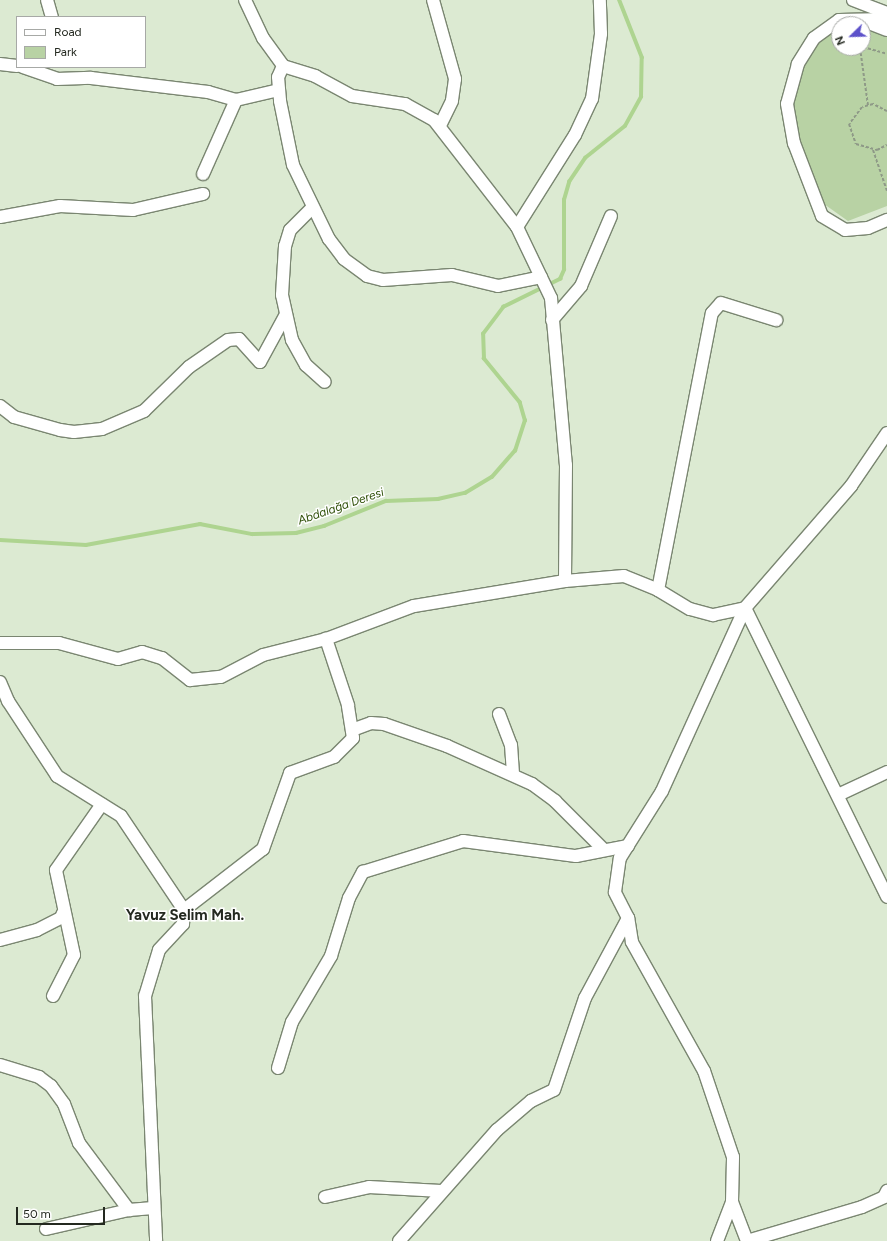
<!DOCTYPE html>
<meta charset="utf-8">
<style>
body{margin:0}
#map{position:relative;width:887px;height:1241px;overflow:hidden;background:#dcead2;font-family:Figtree,sans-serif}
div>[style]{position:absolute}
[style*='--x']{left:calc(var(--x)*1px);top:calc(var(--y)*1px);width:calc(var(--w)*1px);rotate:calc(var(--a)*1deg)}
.green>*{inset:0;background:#b8d2a4}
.stream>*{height:3.5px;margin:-1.75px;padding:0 1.75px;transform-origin:1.75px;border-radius:1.75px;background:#aed490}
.path>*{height:2px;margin-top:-1px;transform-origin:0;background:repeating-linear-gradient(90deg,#8e9987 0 3px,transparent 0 5px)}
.roads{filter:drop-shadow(1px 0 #7a8671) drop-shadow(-1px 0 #7a8671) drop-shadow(0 1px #7a8671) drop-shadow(0 -1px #7a8671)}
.minor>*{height:12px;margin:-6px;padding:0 6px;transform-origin:6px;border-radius:6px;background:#fff}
span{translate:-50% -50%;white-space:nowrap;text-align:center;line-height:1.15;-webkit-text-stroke:3px #fff;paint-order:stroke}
.water-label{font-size:12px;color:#305109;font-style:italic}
.district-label{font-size:15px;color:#242920;font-weight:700}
.legend{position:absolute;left:16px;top:16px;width:130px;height:52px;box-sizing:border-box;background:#fff;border:1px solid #a7a9a6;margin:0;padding:5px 7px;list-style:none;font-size:12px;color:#242920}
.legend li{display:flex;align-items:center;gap:8px;height:20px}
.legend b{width:20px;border:1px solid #a7a9a6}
.north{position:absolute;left:831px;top:16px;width:40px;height:40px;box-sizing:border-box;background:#fff;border:1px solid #a7a9a6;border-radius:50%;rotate:247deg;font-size:11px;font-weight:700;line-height:16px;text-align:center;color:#242920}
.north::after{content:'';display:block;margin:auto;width:14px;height:18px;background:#5d52ca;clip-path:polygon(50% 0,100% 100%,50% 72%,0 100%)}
.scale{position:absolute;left:16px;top:1207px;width:89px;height:18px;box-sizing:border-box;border:2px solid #242920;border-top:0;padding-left:5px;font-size:12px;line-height:14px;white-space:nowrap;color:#242920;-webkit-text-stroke:3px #fff;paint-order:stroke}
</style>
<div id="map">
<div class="green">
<i style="clip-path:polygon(874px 26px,887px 32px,887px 206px,848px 221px,824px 204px,798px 146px,789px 87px,809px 45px,839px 31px,839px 48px,863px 48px,863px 27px)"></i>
</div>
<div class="stream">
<i style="--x:0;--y:540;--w:86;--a:3.3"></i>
<i style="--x:86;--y:545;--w:116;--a:-10.4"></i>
<i style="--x:200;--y:524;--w:53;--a:10.9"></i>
<i style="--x:252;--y:534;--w:44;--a:-1.3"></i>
<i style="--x:296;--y:533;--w:29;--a:-14"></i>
<i style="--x:324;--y:526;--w:67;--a:-22"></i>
<i style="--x:386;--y:501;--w:52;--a:-2.2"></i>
<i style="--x:438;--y:499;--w:28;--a:-13"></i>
<i style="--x:465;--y:493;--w:31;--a:-31"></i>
<i style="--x:492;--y:477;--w:35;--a:-49"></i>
<i style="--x:515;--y:451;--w:32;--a:-72"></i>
<i style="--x:525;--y:421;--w:19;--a:-106"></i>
<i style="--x:520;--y:403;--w:57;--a:-129.3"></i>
<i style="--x:484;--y:359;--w:25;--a:-92"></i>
<i style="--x:483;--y:334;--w:34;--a:-53"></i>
<i style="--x:503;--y:307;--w:64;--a:-26.2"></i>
<i style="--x:560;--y:279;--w:10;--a:-66"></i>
<i style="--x:564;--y:270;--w:70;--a:-90"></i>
<i style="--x:564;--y:200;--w:19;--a:-74"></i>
<i style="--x:569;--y:182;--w:29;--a:-56"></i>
<i style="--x:585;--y:158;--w:51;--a:-38.7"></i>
<i style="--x:625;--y:126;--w:33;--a:-61"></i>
<i style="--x:641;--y:97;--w:39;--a:-89"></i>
<i style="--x:642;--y:58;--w:62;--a:-111.6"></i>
</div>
<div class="path">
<i style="--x:863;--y:47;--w:25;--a:16"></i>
<i style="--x:860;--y:48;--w:59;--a:82.1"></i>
<i style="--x:887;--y:111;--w:16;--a:-153"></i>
<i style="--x:873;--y:104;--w:11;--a:165"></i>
<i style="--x:862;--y:107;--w:21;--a:127"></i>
<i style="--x:849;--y:124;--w:21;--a:71"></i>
<i style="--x:856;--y:144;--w:22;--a:16"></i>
<i style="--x:877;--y:150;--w:11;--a:-27"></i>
<i style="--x:873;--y:150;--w:43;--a:71.1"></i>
</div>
<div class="roads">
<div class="minor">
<i style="--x:47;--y:0;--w:18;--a:74"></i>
<i style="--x:245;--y:0;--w:42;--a:64.7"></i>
<i style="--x:263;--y:38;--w:34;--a:54"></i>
<i style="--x:283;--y:66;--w:34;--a:17"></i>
<i style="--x:315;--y:76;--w:42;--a:28.4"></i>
<i style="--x:352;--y:96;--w:54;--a:8.6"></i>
<i style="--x:405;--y:104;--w:33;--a:29"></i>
<i style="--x:434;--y:120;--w:135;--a:52.2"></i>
<i style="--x:517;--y:227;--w:79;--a:64.4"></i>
<i style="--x:551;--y:298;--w:168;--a:84.9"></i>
<i style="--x:566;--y:465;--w:116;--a:90.5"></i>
<i style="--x:433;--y:0;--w:82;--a:74.4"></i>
<i style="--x:455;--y:79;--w:22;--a:98"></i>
<i style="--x:452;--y:101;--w:28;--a:116"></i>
<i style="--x:853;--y:0;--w:36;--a:21"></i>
<i style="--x:887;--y:19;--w:48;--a:178.8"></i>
<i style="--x:839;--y:20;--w:31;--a:144"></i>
<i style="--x:814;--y:38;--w:31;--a:122"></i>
<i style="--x:798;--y:64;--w:41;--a:105.4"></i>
<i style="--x:787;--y:104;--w:40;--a:80"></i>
<i style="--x:794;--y:143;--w:78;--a:69"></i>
<i style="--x:822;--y:216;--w:27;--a:31"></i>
<i style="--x:845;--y:230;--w:23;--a:-5"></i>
<i style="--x:868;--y:228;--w:21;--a:-23"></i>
<i style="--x:866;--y:22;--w:22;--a:21"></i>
<i style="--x:0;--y:64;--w:17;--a:7"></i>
<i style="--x:283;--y:66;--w:12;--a:114"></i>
<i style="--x:278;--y:77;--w:24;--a:85"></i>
<i style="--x:280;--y:101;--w:65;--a:78.5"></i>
<i style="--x:293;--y:165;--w:82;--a:64.1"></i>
<i style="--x:329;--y:239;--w:25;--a:53"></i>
<i style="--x:344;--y:259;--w:29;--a:36"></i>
<i style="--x:367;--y:276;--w:16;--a:14"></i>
<i style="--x:383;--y:280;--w:69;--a:-4.1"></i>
<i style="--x:452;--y:275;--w:47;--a:13.4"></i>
<i style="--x:498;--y:286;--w:44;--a:-11.8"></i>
<i style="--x:23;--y:67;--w:36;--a:19"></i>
<i style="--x:57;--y:79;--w:34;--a:-2"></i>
<i style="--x:91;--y:78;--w:118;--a:6.8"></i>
<i style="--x:208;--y:92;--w:29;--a:16"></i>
<i style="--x:236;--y:100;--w:44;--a:-13.1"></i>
<i style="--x:203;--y:174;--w:81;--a:-66"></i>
<i style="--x:312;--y:208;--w:31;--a:135"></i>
<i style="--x:290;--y:230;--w:17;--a:107"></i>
<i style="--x:285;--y:246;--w:49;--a:93.5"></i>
<i style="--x:282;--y:295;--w:46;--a:77.5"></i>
<i style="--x:292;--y:340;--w:29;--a:61"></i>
<i style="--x:306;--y:365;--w:25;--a:42"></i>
<i style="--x:0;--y:217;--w:61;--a:-10.4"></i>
<i style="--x:60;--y:206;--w:73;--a:3.1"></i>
<i style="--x:133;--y:210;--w:72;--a:-12.9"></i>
<i style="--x:517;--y:227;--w:109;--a:-57.8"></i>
<i style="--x:575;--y:135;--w:40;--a:-65"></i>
<i style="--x:592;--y:99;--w:66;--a:-82.1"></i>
<i style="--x:601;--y:34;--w:34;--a:-92"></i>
<i style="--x:552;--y:320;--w:45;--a:-49.5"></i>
<i style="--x:581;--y:286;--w:76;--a:-66.8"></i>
<i style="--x:0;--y:406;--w:18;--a:38"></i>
<i style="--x:14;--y:417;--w:48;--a:15.8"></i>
<i style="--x:60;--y:430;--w:14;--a:8"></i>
<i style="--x:74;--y:432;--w:28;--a:-6"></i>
<i style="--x:102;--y:429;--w:46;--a:-23.2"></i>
<i style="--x:144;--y:411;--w:63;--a:-44.4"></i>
<i style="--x:189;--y:367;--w:47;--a:-34.7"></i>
<i style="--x:228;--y:340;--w:11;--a:-5"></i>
<i style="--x:239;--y:339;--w:31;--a:48"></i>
<i style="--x:260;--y:362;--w:52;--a:-61.5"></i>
<i style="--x:658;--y:590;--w:282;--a:-79"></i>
<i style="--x:712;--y:313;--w:13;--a:-48"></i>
<i style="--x:721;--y:303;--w:58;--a:17.2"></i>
<i style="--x:0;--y:643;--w:59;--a:0"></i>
<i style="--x:59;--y:643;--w:61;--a:15.2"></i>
<i style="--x:118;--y:659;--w:25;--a:-16"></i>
<i style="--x:142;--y:652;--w:21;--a:17"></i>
<i style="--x:162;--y:658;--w:36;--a:38"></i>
<i style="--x:190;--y:680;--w:31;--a:-6"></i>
<i style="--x:221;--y:677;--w:47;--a:-27.6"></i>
<i style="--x:263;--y:655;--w:65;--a:-14.3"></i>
<i style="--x:326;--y:639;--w:94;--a:-20.6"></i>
<i style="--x:414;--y:606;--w:153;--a:-9.4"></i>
<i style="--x:565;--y:581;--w:59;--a:-4.8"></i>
<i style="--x:624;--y:576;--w:37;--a:22"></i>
<i style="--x:658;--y:590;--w:37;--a:31"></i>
<i style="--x:690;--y:609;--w:24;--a:15"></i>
<i style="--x:713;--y:615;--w:33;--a:-12"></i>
<i style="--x:745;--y:608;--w:322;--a:63.8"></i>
<i style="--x:0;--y:682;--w:21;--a:67"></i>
<i style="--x:8;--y:701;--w:90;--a:56.8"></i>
<i style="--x:57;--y:776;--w:75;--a:32"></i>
<i style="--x:121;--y:816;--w:113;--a:56.2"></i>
<i style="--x:184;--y:910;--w:14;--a:94"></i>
<i style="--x:183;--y:924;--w:35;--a:133"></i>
<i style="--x:159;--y:950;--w:48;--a:106.9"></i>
<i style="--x:145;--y:996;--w:245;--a:87.4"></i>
<i style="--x:499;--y:714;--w:33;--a:69"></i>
<i style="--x:511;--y:745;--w:30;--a:86"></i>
<i style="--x:352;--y:730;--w:20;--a:-20"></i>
<i style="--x:371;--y:723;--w:13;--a:4"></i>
<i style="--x:384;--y:724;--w:67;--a:19.2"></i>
<i style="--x:447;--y:746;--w:93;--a:24.1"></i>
<i style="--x:532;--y:784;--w:29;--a:36"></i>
<i style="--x:555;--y:801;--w:69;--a:45"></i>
<i style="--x:838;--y:795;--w:54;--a:-25.1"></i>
<i style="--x:184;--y:910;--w:100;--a:-37.7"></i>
<i style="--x:263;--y:849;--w:81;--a:-70.4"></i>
<i style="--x:290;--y:773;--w:47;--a:-20"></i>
<i style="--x:334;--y:757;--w:27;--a:-45"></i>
<i style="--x:353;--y:738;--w:33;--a:-99"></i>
<i style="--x:348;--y:705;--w:70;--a:-108.4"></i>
<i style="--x:0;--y:940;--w:38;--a:-15"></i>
<i style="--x:37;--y:930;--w:27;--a:-27"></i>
<i style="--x:61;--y:918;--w:5;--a:-68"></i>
<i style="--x:53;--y:996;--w:46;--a:-62.9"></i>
<i style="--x:74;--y:955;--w:87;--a:-102"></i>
<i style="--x:56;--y:870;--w:80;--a:-55.1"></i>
<i style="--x:0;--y:1065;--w:41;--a:17.1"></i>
<i style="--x:39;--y:1077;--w:15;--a:37"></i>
<i style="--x:51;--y:1086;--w:22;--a:54"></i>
<i style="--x:64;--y:1104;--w:42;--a:69"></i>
<i style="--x:79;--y:1143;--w:84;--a:53.3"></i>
<i style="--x:129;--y:1210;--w:24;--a:-5"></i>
<i style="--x:278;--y:1068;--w:48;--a:-73.1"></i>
<i style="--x:292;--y:1022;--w:77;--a:-59.4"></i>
<i style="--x:331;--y:956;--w:61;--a:-72.8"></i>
<i style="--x:349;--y:898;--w:30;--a:-62"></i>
<i style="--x:363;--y:872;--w:105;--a:-17.2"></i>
<i style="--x:463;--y:841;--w:114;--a:7.6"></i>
<i style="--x:576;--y:856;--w:53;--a:-10.9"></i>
<i style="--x:325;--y:1197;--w:45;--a:-12.8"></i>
<i style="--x:369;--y:1187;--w:72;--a:3.2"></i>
<i style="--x:732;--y:1202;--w:42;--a:69"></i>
<i style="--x:46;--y:1229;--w:85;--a:-12.9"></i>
<i style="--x:399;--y:1241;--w:148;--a:-48.6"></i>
<i style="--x:497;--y:1130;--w:45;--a:-40.5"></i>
<i style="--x:531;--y:1101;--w:25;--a:-26"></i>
<i style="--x:554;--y:1090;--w:97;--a:-71.4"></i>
<i style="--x:585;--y:998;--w:91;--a:-61.7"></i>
<i style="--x:717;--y:1241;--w:42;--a:-69"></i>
<i style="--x:732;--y:1202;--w:45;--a:-88.7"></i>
<i style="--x:733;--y:1157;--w:91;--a:-108.6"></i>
<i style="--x:704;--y:1071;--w:148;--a:-119.2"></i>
<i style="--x:632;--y:942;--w:24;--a:-99"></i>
<i style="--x:628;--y:918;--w:29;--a:-117"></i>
<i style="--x:615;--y:892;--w:34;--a:-82"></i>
<i style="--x:620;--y:858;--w:79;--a:-57.9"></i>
<i style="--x:662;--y:791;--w:201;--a:-65.6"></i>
<i style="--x:745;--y:608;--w:162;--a:-49"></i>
<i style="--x:851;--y:486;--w:64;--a:-55.8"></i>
<i style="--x:747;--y:1241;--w:120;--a:-16.5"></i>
<i style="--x:862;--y:1207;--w:24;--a:-24"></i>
<i style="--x:884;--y:1197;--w:7;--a:-63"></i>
</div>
</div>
<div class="water-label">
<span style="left:341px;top:507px;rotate:-19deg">Abdalağa Deresi</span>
</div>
<div class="district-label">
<span style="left:185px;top:916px">Yavuz Selim Mah.</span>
</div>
<ul class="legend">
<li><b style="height:5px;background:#fff"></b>Road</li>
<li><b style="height:11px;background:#b8d2a4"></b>Park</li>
</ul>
<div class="north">N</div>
<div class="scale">50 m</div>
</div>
